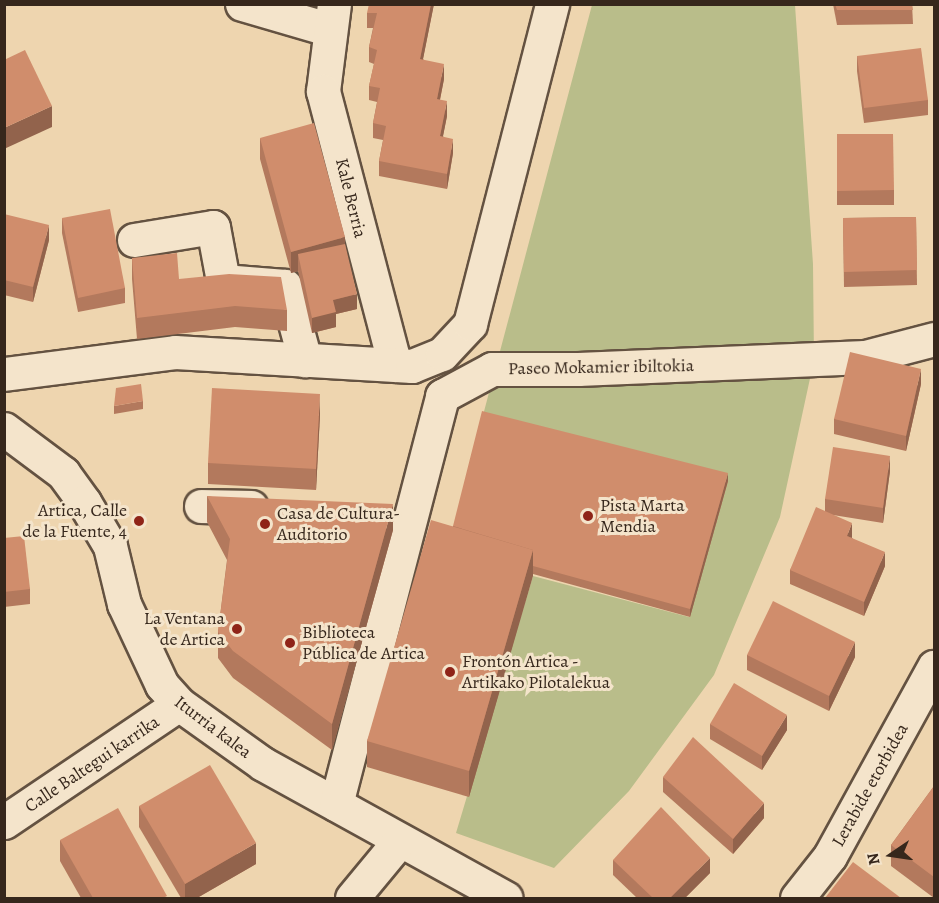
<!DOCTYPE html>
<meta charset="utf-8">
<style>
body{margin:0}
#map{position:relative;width:939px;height:903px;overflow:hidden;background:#eed5af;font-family:Alegreya,serif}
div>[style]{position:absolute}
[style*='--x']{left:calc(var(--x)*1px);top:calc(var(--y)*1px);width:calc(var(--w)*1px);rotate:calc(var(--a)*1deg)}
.green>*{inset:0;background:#b9bd8a}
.roads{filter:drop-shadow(2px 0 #645241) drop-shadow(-2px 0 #645241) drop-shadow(0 2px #645241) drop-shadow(0 -2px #645241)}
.street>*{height:33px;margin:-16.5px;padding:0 16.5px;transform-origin:16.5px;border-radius:16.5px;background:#f4e4cb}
.wall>*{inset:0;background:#b3795d}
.shaded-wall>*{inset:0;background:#92634c}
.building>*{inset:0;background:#d08d6c}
.dots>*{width:16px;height:16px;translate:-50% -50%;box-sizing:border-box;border:3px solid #f4e4cb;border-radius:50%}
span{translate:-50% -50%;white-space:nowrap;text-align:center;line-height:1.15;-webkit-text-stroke:6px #f4e4cb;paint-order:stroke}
.street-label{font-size:18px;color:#36271c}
.poi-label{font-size:18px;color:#36271c}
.left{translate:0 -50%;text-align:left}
.right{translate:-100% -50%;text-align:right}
.frame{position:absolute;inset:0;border:6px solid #36271c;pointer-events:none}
.north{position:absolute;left:861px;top:825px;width:60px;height:60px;-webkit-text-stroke:4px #f4e4cb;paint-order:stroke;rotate:257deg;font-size:16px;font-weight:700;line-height:24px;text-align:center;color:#36271c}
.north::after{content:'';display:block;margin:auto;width:21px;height:27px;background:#36271c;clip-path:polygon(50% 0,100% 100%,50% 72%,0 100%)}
</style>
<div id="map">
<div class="green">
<i style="clip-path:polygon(592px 5px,795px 5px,813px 264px,814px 360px,780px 517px,714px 675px,629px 791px,554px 868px,456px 833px,533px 576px,689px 617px,728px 481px,482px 419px)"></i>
</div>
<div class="roads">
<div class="street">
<i style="--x:242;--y:4;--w:90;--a:16.2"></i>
<i style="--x:334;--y:4;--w:88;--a:97.2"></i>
<i style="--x:323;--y:91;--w:283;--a:75.3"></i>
<i style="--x:134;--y:240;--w:80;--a:-9.3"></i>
<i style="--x:213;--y:227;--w:55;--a:79.5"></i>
<i style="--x:223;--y:281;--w:62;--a:4.6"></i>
<i style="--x:285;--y:286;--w:77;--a:74.9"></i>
<i style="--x:4;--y:374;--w:172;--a:-7.3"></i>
<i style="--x:175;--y:352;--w:237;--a:3.4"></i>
<i style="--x:412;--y:366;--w:32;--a:-22"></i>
<i style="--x:442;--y:354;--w:41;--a:-47"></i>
<i style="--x:470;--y:324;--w:330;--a:-75.6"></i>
<i style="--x:4;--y:429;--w:74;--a:36.7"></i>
<i style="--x:63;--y:473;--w:36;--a:54"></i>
<i style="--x:84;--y:502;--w:51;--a:59.4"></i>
<i style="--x:110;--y:546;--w:60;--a:76.4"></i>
<i style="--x:124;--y:604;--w:89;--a:64.9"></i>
<i style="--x:162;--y:685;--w:25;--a:48"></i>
<i style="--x:179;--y:704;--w:103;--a:35.5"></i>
<i style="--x:263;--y:764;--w:277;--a:28.9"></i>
<i style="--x:201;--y:506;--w:50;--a:1.1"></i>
<i style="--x:336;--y:804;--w:422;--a:-75.4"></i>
<i style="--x:442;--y:396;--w:57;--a:-28.4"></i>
<i style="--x:492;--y:369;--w:86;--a:0"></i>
<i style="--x:578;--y:369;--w:287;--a:-2.4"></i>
<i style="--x:865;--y:357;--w:71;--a:-14.6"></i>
<i style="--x:4;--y:822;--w:211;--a:-34"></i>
<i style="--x:352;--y:898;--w:75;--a:-50.4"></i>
<i style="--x:797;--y:898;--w:53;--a:-51.8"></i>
<i style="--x:830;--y:856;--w:216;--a:-61.2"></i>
</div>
</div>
<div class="wall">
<i style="clip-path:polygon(434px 4px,423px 59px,444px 79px,440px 100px,447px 116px,443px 136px,453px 153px,447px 189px,379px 176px,379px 161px,383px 140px,373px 138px,373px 123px,377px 102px,369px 100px,369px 86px,374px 64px,369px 62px,369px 47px,373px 28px,367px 28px,367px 13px)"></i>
<i style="clip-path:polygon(833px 4px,912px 4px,913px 24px,837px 25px)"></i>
<i style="clip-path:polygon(857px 56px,928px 100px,928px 115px,864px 123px,857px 71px)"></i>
<i style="clip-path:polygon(837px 134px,894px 190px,894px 205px,837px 205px)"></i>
<i style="clip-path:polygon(260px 138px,345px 244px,357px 309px,336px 314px,336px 327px,312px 333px,298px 271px,291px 273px,260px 159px)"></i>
<i style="clip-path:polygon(4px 214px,49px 240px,33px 302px,4px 295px)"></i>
<i style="clip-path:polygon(916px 217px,917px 285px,844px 287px,843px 218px)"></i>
<i style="clip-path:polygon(62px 218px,125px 288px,125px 303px,78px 312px,62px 233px)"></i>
<i style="clip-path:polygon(132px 258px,179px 279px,287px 310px,287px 331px,235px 327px,137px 339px,132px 279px)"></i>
<i style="clip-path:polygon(921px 384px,906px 451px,834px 434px,834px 419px)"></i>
<i style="clip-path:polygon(143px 401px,143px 409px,114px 414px,114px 406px)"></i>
<i style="clip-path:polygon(320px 415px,316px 490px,208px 484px,208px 463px)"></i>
<i style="clip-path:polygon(890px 471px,883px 523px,833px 515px,852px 538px,885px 566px,864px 616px,790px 584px,790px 570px,825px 511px,825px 499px)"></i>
<i style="clip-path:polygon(728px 481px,690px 617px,533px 574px,469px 797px,367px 767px,367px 741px,453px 526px)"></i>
<i style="clip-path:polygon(207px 496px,393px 530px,332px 750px,233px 678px,218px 658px,218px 632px,227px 560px,207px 522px)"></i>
<i style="clip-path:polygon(4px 538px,30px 589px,30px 604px,4px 607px)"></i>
<i style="clip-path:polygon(747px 655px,855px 657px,829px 711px,747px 670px)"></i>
<i style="clip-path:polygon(710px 724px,787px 730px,762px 770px,710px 739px)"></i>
<i style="clip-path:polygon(663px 777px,764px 818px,733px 854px,663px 792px)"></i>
<i style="clip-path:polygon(934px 786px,934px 898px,891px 866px,891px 845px)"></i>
<i style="clip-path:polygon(139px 806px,256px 864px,197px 898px,181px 898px,139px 827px)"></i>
<i style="clip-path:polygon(60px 840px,167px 898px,81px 898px,60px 861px)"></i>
<i style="clip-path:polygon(613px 860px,710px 873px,685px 898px,637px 898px,613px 875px)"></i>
</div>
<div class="shaded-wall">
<i style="clip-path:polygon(431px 4px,434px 4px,420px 74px,420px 59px)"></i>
<i style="clip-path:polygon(444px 64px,444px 79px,437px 114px,437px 99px)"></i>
<i style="clip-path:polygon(447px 101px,447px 116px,440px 151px,440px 136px)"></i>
<i style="clip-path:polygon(52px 106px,52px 127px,4px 149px,4px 128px)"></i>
<i style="clip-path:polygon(453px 139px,453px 153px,447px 189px,447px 174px)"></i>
<i style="clip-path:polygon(49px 225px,49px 240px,33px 302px,33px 287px)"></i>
<i style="clip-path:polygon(345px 237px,345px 258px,298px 254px,298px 271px,291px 273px,291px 252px)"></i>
<i style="clip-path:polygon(357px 294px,357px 309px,336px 314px,336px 327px,312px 333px,312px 318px,333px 300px)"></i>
<i style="clip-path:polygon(921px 369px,921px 384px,906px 451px,906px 436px)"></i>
<i style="clip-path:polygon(320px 394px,320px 415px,316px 490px,316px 469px)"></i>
<i style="clip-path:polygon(890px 456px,890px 471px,883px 523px,883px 508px)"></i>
<i style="clip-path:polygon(728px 473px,728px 481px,690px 617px,690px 609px)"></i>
<i style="clip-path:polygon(393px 504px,393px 530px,332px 750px,332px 724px)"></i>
<i style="clip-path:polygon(852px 523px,852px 538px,847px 536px)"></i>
<i style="clip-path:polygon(533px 550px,533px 576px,469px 797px,469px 771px)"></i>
<i style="clip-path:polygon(885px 552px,885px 566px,864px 616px,864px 602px)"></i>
<i style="clip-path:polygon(855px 642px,855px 657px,829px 711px,829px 696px)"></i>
<i style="clip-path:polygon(787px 715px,787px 730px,762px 770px,762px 756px)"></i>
<i style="clip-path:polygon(764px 803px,764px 818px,733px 854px,733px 839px)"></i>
<i style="clip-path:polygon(256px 843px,256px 864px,197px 898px,185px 898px,185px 884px)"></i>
<i style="clip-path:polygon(710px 858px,710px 873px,685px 898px,670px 898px)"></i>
</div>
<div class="building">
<i style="clip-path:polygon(369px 4px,431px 4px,420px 59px,444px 64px,437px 99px,447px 101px,440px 136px,453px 139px,447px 174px,379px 161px,386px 126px,373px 123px,380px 88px,369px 86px,377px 50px,369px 47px,377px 13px,367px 13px)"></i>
<i style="clip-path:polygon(835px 4px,912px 4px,913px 10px,837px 10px)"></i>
<i style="clip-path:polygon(921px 48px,928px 100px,864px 108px,857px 56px)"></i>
<i style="clip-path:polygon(25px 50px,52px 106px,4px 128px,4px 60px)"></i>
<i style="clip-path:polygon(314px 123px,345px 237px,291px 252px,260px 138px)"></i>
<i style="clip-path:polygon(837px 134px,893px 134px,894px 190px,837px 191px)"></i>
<i style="clip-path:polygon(110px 209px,125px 288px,78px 298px,62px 218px)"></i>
<i style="clip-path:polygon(4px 214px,49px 225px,33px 287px,4px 280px)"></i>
<i style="clip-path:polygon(916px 217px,917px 270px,844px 272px,843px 218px)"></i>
<i style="clip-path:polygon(345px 244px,357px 294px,333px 300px,336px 312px,312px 318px,298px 254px)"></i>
<i style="clip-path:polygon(177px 253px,179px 279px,229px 274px,281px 277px,287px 310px,235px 306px,137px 318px,132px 258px)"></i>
<i style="clip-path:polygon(850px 352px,921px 369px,906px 436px,834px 419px)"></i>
<i style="clip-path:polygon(141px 384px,143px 401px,114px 406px,116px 388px)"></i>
<i style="clip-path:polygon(212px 388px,320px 394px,316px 469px,208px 463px)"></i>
<i style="clip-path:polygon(482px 411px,728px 473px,690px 609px,533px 566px,533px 550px,453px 526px)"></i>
<i style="clip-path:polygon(833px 447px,890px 456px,883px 508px,825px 499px)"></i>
<i style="clip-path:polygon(207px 496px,393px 504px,332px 724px,233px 651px,218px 632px,230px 539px)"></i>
<i style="clip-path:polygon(816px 507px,852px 523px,847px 536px,885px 552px,864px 602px,790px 570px)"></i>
<i style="clip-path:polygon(431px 520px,533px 550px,469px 771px,367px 741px)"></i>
<i style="clip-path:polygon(24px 536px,30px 589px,4px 592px,4px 538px)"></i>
<i style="clip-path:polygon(773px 601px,855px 642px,829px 696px,747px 655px)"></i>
<i style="clip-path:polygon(734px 683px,787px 715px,762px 756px,710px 724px)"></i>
<i style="clip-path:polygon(693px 737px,764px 803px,733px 839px,663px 777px)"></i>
<i style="clip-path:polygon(210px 765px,256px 843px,185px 884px,139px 806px)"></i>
<i style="clip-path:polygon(934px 786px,934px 877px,891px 845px)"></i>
<i style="clip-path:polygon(661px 807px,710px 858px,670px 898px,653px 898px,613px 860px)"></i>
<i style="clip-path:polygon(118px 808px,167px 896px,163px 898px,93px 898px,60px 840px)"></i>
<i style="clip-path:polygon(853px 862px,901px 898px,825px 898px)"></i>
</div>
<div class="dots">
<i style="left:588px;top:516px;background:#8f2418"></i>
<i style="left:139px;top:521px;background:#8f2418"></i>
<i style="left:265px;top:524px;background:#8f2418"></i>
<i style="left:237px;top:629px;background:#8f2418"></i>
<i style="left:290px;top:643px;background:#8f2418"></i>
<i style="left:450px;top:672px;background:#8f2418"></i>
</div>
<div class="street-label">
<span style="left:351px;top:198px;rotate:76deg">Kale Berria</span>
<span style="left:601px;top:367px;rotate:-1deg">Paseo Mokamier ibiltokia</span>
<span style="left:213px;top:727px;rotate:37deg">Iturria kalea</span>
<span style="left:92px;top:764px;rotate:-34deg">Calle Baltegui karrika</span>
<span style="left:870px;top:785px;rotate:-61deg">Lerabide etorbidea</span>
</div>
<div class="poi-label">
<span class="left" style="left:600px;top:516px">Pista Marta<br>Mendia</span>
<span class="right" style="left:127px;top:521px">Artica, Calle<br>de la Fuente, 4</span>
<span class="left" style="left:277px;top:524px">Casa de Cultura-<br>Auditorio</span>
<span class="right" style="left:225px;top:629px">La Ventana<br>de Artica</span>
<span class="left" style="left:302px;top:643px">Biblioteca<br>Pública de Artica</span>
<span class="left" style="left:462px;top:672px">Frontón Artica -<br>Artikako Pilotalekua</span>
</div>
<div class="frame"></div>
<div class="north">N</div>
</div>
